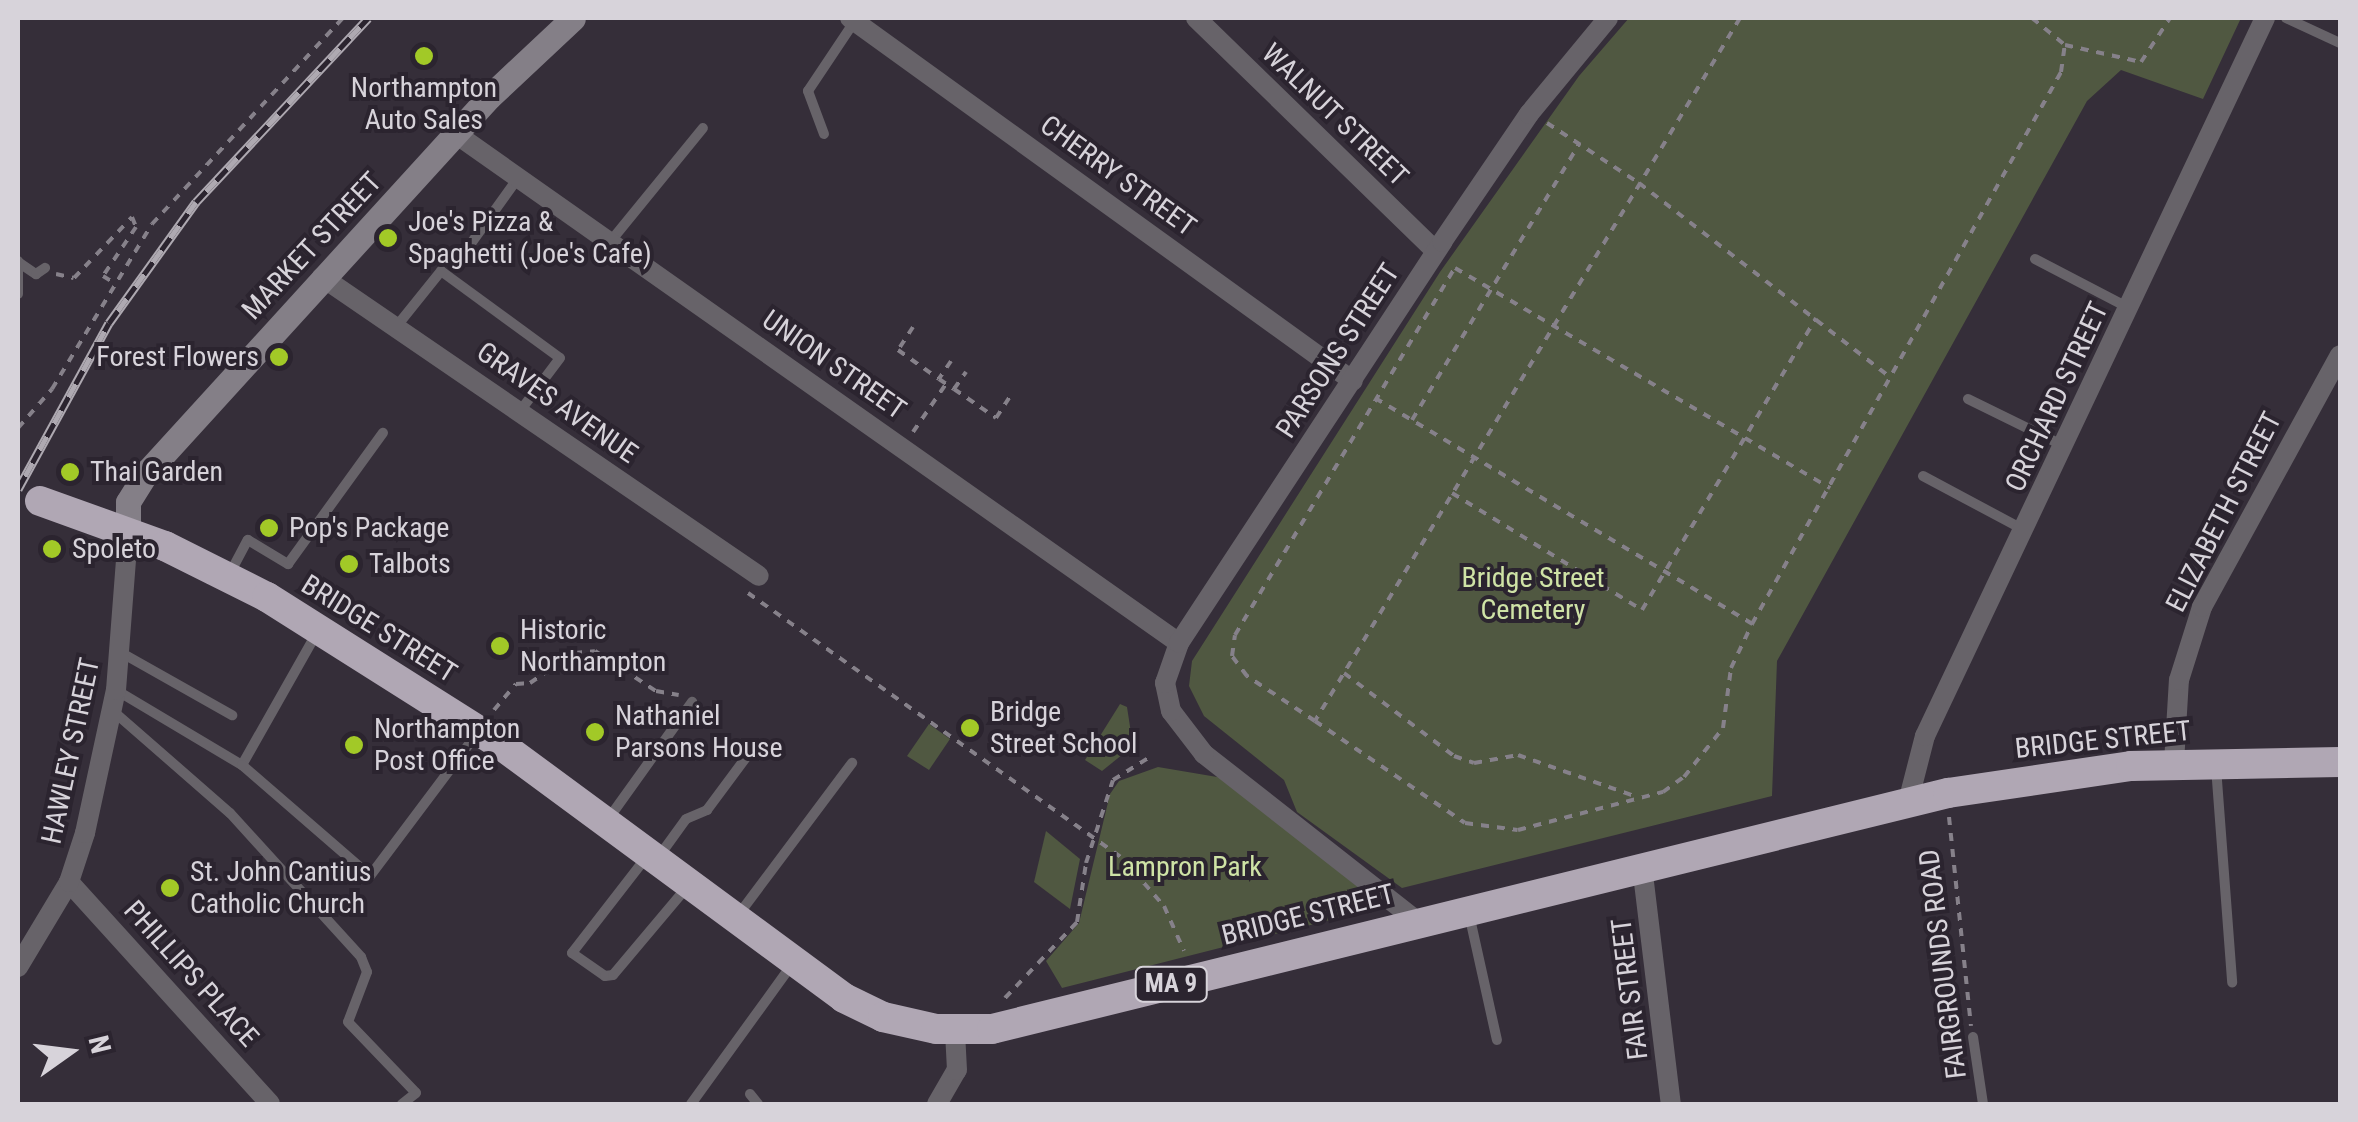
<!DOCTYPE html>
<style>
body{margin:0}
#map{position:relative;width:2358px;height:1122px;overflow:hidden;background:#352e39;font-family:"Roboto Condensed",sans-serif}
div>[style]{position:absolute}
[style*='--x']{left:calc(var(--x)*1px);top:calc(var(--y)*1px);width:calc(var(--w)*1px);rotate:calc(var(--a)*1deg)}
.green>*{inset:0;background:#505841}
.path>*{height:4px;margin-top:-2px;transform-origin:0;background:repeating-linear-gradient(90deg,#86818a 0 8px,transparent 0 16px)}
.lane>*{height:10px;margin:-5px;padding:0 5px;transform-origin:5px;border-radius:5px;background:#676369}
.street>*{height:20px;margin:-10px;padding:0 10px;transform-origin:10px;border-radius:10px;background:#676369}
.secondary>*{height:25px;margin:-12.5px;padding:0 12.5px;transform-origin:12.5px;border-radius:12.5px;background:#847f87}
.highway>*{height:30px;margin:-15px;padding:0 15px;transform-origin:15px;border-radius:15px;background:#b0a7b4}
.rail>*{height:9px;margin-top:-4.5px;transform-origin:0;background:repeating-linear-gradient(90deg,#2b242f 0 15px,#aea9b1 0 30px);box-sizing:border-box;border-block:2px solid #aea9b1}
.dots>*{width:28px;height:28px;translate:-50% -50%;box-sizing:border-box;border:5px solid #2b242f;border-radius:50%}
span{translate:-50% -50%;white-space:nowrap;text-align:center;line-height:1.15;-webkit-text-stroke:8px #2b242f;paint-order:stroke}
.shield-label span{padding:2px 8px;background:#2b242f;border:2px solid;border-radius:8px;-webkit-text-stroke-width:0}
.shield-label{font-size:25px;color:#d7d3da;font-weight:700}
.poi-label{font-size:28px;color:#d7d3da}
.left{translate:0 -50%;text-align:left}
.right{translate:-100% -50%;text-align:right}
.street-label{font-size:28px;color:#d7d3da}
.park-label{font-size:28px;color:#cfe3a6}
.frame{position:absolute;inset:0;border:20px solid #d7d3da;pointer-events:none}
.north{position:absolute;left:20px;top:1002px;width:100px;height:100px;-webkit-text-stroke:8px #2b242f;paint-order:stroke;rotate:76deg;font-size:28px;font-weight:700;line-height:40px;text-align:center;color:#d7d3da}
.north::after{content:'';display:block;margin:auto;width:35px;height:45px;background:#d7d3da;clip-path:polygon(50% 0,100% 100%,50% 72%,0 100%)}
</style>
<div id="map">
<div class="green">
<i style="clip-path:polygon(1629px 18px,2241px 18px,2203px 99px,2121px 70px,2087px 101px,1777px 661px,1772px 796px,1402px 888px,1297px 812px,1284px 780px,1204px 716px,1189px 686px,1192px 661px,1440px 272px,1579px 76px)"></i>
<i style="clip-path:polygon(1120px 704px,1127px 707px,1133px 746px,1102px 771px,1085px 760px)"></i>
<i style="clip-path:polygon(929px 724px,950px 739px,929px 770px,907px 756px)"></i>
<i style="clip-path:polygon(1158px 767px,1229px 779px,1358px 887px,1366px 911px,1062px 988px,1046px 961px,1079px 923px,1110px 794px,1119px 781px)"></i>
<i style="clip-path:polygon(1046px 831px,1080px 859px,1070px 909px,1034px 882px)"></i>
</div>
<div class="path">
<i style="--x:1740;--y:18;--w:821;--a:121.16"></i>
<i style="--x:1315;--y:721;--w:181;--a:34.2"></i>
<i style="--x:1465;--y:823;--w:53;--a:7.5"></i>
<i style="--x:1518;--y:830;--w:150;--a:-14.7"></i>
<i style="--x:1663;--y:792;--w:26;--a:-36"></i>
<i style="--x:1684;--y:777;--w:63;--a:-51.5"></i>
<i style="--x:1723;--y:728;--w:61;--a:-82.4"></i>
<i style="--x:1731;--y:668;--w:49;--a:-64.5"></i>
<i style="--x:1752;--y:624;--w:633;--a:-60.76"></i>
<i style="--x:2061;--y:72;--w:27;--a:-82"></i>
<i style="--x:2065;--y:45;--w:78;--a:12.6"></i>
<i style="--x:2141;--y:62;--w:53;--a:-56.6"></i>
<i style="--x:2032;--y:18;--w:43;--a:39.3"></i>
<i style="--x:1547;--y:123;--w:110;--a:33.1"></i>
<i style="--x:1639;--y:183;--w:319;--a:37.7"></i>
<i style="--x:56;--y:274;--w:18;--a:13"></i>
<i style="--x:74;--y:278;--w:84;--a:-46.4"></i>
<i style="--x:132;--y:217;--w:11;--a:68"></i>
<i style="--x:136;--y:227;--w:59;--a:124"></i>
<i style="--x:103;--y:276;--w:13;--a:32"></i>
<i style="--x:913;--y:327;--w:27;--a:123"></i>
<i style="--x:898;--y:350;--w:50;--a:35.3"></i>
<i style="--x:951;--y:361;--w:22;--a:124"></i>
<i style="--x:939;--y:379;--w:18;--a:34"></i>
<i style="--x:954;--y:389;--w:21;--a:-55"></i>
<i style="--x:954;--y:389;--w:51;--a:34.6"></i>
<i style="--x:996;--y:418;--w:27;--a:-57"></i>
<i style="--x:1375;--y:398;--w:440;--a:30.9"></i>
<i style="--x:1412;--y:420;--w:323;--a:-58.8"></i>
<i style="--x:18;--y:428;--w:52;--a:-48.9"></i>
<i style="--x:52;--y:389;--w:193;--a:-58.8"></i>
<i style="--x:152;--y:224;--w:281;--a:-47.2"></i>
<i style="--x:913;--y:432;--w:58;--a:-55.5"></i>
<i style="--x:1452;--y:493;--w:223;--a:31.6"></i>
<i style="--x:1642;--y:610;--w:340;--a:-59.2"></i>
<i style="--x:748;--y:593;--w:460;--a:35.3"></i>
<i style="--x:1123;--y:859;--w:62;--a:48.9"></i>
<i style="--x:1164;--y:906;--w:49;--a:66"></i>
<i style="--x:1344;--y:673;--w:138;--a:37"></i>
<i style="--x:1454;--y:756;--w:21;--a:19"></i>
<i style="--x:1474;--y:763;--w:45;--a:-10.3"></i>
<i style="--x:1518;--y:755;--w:126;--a:19.4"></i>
<i style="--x:494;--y:710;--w:34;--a:-50"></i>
<i style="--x:516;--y:684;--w:14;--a:-4"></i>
<i style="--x:530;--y:683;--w:53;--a:-34.3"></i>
<i style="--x:574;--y:653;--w:21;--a:-5"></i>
<i style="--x:595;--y:651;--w:73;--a:33.3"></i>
<i style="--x:656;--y:691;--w:23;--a:10"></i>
<i style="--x:1315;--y:721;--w:82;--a:-146.5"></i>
<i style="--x:1247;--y:676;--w:25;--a:-127"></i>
<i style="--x:1232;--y:656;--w:21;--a:-82"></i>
<i style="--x:1235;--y:635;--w:428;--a:-59.1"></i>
<i style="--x:1455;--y:268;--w:435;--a:30.4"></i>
<i style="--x:1949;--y:817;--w:210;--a:84"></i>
<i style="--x:1005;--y:998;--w:105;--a:-46.5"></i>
<i style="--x:1077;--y:922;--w:60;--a:-81.3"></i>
<i style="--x:1086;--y:863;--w:87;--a:-72"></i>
<i style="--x:1113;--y:780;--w:47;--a:-32"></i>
</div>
<div class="lane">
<i style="--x:2286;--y:18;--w:60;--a:24.8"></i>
<i style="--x:824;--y:134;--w:46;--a:-110.4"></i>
<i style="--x:808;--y:91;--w:83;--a:-56.3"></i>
<i style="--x:610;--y:242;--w:147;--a:-50.8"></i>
<i style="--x:467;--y:249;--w:87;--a:-54.3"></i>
<i style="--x:2035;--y:259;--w:106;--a:27.5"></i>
<i style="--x:18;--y:262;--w:22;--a:34"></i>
<i style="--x:36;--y:274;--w:11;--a:-34"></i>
<i style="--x:18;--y:294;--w:33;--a:-90"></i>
<i style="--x:396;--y:327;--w:72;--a:-51.2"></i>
<i style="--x:441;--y:271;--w:147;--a:36.2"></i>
<i style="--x:560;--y:358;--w:66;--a:127"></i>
<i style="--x:1968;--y:399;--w:107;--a:26.1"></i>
<i style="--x:1923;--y:476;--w:115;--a:28.1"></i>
<i style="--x:229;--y:575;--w:40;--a:-62"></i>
<i style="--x:248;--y:540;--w:47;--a:31"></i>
<i style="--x:288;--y:564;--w:162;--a:-54.1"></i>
<i style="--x:120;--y:652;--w:129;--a:29.4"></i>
<i style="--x:116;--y:690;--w:147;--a:30.8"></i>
<i style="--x:242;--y:765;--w:150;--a:-60.5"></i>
<i style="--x:113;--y:711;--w:155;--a:41.1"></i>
<i style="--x:230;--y:813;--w:195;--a:47.7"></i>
<i style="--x:361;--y:957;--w:16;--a:68"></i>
<i style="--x:367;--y:972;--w:53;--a:110.8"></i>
<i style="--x:348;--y:1022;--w:98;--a:46.2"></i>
<i style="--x:416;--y:1093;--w:18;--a:142"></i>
<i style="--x:242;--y:765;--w:169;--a:40.9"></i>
<i style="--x:370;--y:876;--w:176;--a:-53.1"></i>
<i style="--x:2216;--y:767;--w:216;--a:85.7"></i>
<i style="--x:609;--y:818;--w:143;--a:-54.4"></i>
<i style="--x:648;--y:855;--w:124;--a:127.8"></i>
<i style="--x:572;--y:953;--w:40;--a:34.9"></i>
<i style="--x:605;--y:976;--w:8;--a:-7"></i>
<i style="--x:613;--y:975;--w:115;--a:-49.9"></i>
<i style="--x:660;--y:855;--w:44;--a:-54.2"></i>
<i style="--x:686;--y:819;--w:23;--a:-23"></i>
<i style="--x:707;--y:810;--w:77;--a:-53.4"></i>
<i style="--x:739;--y:914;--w:189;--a:-53.2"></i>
<i style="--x:1469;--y:914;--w:129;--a:77.5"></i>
<i style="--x:1973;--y:1037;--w:68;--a:81.5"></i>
<i style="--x:750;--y:1094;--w:13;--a:51"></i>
<i style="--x:691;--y:1104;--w:174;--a:-54.1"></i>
</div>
<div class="street">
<i style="--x:850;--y:18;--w:620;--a:35.82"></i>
<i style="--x:1196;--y:18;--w:334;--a:44.2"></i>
<i style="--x:456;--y:134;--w:884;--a:35.15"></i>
<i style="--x:322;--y:277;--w:529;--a:34.38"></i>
<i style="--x:2174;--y:763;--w:83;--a:-86.6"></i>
<i style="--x:2179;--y:680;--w:77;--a:-72.5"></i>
<i style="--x:2202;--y:607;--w:287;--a:-61.3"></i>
<i style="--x:1908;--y:802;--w:68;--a:-75.6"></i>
<i style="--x:1925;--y:736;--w:794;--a:-64.66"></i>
<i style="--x:1642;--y:866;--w:240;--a:83.1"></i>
<i style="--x:69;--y:882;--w:299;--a:47.8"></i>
<i style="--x:1417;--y:921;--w:271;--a:-141.9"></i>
<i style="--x:1204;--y:754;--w:54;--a:-127.5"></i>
<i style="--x:1171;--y:711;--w:29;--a:-102"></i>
<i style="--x:1165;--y:683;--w:42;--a:-70.7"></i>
<i style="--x:1179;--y:643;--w:480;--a:-56.7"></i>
<i style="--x:1442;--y:242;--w:155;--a:-55.8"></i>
<i style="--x:1529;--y:114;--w:124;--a:-50.5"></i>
<i style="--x:18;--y:967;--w:99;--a:-59"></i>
<i style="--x:69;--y:882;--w:52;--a:-71.9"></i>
<i style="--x:85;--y:833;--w:146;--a:-77.8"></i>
<i style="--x:116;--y:690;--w:157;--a:-85.6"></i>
<i style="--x:937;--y:1104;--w:39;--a:-60"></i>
<i style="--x:957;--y:1070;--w:39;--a:-93"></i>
</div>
<div class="secondary">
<i style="--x:128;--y:533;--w:31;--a:-90"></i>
<i style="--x:128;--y:502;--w:36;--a:-58"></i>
<i style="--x:147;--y:472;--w:508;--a:-47.64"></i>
<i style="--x:489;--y:97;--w:115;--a:-43.2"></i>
</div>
<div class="highway">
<i style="--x:40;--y:501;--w:133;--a:19.8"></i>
<i style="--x:165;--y:546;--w:114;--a:26.6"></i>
<i style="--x:267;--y:597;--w:277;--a:32.3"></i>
<i style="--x:501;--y:745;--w:426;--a:36.4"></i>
<i style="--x:844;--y:998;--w:43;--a:26"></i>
<i style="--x:883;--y:1017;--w:54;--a:12.8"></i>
<i style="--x:936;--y:1029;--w:56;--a:0"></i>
<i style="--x:992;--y:1029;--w:985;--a:-13.87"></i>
<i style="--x:1948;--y:793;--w:185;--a:-8.4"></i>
<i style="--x:2131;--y:766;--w:209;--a:-1.1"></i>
</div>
<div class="rail">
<i style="--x:18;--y:489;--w:189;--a:-61.3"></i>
<i style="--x:109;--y:323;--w:149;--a:-54.3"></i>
<i style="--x:196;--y:202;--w:252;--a:-46.9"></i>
</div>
<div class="dots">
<i style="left:424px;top:56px;background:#a2c927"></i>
<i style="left:388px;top:238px;background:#a2c927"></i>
<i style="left:279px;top:357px;background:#a2c927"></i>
<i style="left:70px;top:472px;background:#a2c927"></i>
<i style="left:269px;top:528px;background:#a2c927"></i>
<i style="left:52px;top:549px;background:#a2c927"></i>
<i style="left:349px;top:564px;background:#a2c927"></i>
<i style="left:500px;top:646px;background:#a2c927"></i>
<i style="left:970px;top:728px;background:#a2c927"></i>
<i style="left:595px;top:732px;background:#a2c927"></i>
<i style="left:354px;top:745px;background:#a2c927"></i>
<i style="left:170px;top:888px;background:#a2c927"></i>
</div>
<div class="shield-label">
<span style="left:1171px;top:984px">MA 9</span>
</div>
<div class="poi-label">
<span style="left:424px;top:104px">Northampton<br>Auto Sales</span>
<span class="left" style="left:408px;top:238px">Joe's Pizza &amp;<br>Spaghetti (Joe's Cafe)</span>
<span class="right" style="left:259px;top:357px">Forest Flowers</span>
<span class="left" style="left:90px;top:472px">Thai Garden</span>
<span class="left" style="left:289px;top:528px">Pop's Package</span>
<span class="left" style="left:72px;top:549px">Spoleto</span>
<span class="left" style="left:369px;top:564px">Talbots</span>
<span class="left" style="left:520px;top:646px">Historic<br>Northampton</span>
<span class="left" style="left:990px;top:728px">Bridge<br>Street School</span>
<span class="left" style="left:615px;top:732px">Nathaniel<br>Parsons House</span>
<span class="left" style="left:374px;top:745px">Northampton<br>Post Office</span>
<span class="left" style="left:190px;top:888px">St. John Cantius<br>Catholic Church</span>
</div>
<div class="street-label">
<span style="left:1335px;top:115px;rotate:44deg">WALNUT STREET</span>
<span style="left:1118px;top:176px;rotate:36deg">CHERRY STREET</span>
<span style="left:312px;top:246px;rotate:-47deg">MARKET STREET</span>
<span style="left:1338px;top:351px;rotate:-57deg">PARSONS STREET</span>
<span style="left:834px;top:365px;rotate:35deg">UNION STREET</span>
<span style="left:2057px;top:397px;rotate:-65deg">ORCHARD STREET</span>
<span style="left:557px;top:403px;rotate:35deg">GRAVES AVENUE</span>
<span style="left:2224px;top:512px;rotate:-63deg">ELIZABETH STREET</span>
<span style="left:379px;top:629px;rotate:32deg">BRIDGE STREET</span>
<span style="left:2103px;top:740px;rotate:-6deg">BRIDGE STREET</span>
<span style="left:71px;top:751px;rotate:-78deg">HAWLEY STREET</span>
<span style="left:1308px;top:915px;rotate:-14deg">BRIDGE STREET</span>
<span style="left:1943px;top:964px;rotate:-97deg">FAIRGROUNDS ROAD</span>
<span style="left:191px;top:974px;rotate:48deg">PHILLIPS PLACE</span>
<span style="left:1630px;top:989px;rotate:-97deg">FAIR STREET</span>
</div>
<div class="park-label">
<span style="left:1533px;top:594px">Bridge Street<br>Cemetery</span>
<span style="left:1185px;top:867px">Lampron Park</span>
</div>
<div class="frame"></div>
<div class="north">N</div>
</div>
